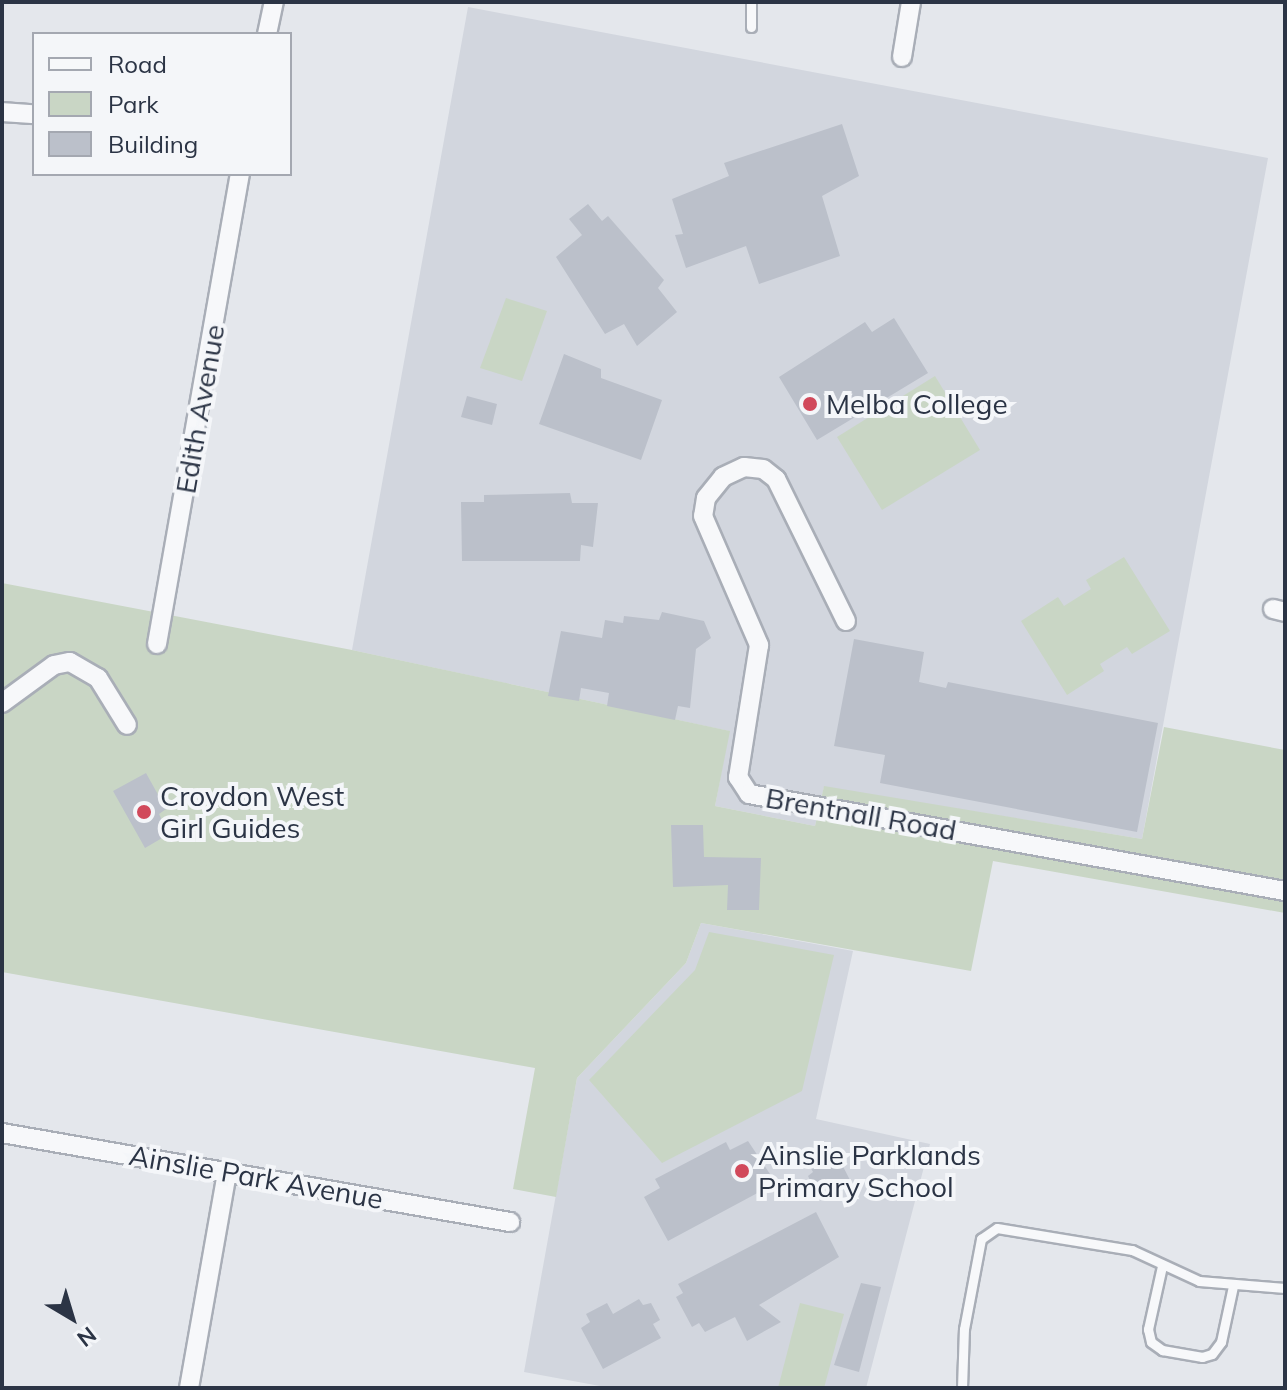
<!DOCTYPE html>
<style>
body{margin:0}
#map{position:relative;width:1287px;height:1390px;overflow:hidden;background:#e4e7ec;font-family:Mulish,sans-serif}
div>[style]{position:absolute}
[style*='--x']{left:calc(var(--x)*1px);top:calc(var(--y)*1px);width:calc(var(--w)*1px);rotate:calc(var(--a)*1deg)}
.built>*{inset:0;background:#d2d6de}
.green>*{inset:0;background:#c9d6c5}
.building>*{inset:0;background:#bbc0ca}
.roads{filter:drop-shadow(2px 0 #a9aeb7) drop-shadow(-2px 0 #a9aeb7) drop-shadow(0 2px #a9aeb7) drop-shadow(0 -2px #a9aeb7)}
.lane>*{height:9px;margin:-4.5px;padding:0 4.5px;transform-origin:4.5px;border-radius:4.5px;background:#f7f8fa}
.street>*{height:18px;margin:-9px;padding:0 9px;transform-origin:9px;border-radius:9px;background:#f7f8fa}
.dots>*{width:22px;height:22px;translate:-50% -50%;box-sizing:border-box;border:4px solid #f4f6f9;border-radius:50%}
span{translate:-50% -50%;white-space:nowrap;text-align:center;line-height:1.15;-webkit-text-stroke:8px #f4f6f9;paint-order:stroke}
.poi-label{font-size:28px;color:#2b3445}
.left{translate:0 -50%;text-align:left}
.street-label{font-size:28px;color:#2b3445}
.frame{position:absolute;inset:0;border:4px solid #2b3445;pointer-events:none}
.legend{position:absolute;left:32px;top:32px;width:260px;height:144px;box-sizing:border-box;background:#f4f6f9;border:2px solid #a4a8b1;margin:0;padding:10px 14px;list-style:none;font-size:24px;color:#2b3445}
.legend li{display:flex;align-items:center;gap:16px;height:40px}
.legend b{width:40px;border:2px solid #a4a8b1}
.north{position:absolute;left:32px;top:1278px;width:80px;height:80px;-webkit-text-stroke:6px #f4f6f9;paint-order:stroke;rotate:142deg;font-size:22px;font-weight:700;line-height:32px;text-align:center;color:#2b3445}
.north::after{content:'';display:block;margin:auto;width:28px;height:36px;background:#2b3445;clip-path:polygon(50% 0,100% 100%,50% 72%,0 100%)}
</style>
<div id="map">
<div class="built">
<i style="clip-path:polygon(468px 7px,1268px 158px,1142px 839px,824px 787px,815px 826px,715px 806px,729px 731px,352px 650px)"></i>
<i style="clip-path:polygon(701px 923px,853px 951px,816px 1119px,930px 1144px,866px 1388px,611px 1388px,524px 1372px,577px 1078px,686px 963px)"></i>
</div>
<div class="green">
<i style="clip-path:polygon(506px 298px,547px 311px,522px 381px,480px 368px)"></i>
<i style="clip-path:polygon(935px 376px,980px 450px,882px 510px,837px 437px)"></i>
<i style="clip-path:polygon(1124px 557px,1170px 631px,1132px 654px,1127px 647px,1100px 664px,1104px 671px,1067px 695px,1021px 621px,1058px 597px,1064px 606px,1091px 589px,1086px 580px)"></i>
<i style="clip-path:polygon(2px 583px,352px 650px,730px 731px,715px 806px,815px 826px,824px 786px,1142px 839px,1164px 727px,1285px 750px,1285px 913px,993px 861px,971px 971px,701px 923px,686px 963px,577px 1078px,556px 1197px,513px 1189px,535px 1068px,2px 972px)"></i>
<i style="clip-path:polygon(709px 932px,834px 955px,802px 1091px,662px 1163px,589px 1080px,695px 970px)"></i>
<i style="clip-path:polygon(800px 1303px,844px 1314px,824px 1388px,778px 1388px)"></i>
</div>
<div class="building">
<i style="clip-path:polygon(842px 124px,859px 176px,822px 196px,840px 256px,759px 284px,746px 246px,686px 268px,675px 235px,683px 234px,672px 199px,729px 176px,724px 163px)"></i>
<i style="clip-path:polygon(588px 204px,602px 221px,608px 216px,664px 280px,658px 288px,677px 312px,637px 346px,624px 324px,605px 334px,556px 257px,582px 235px,569px 219px)"></i>
<i style="clip-path:polygon(894px 318px,928px 373px,817px 440px,779px 377px,865px 322px,872px 332px)"></i>
<i style="clip-path:polygon(564px 354px,601px 369px,601px 378px,662px 400px,641px 460px,539px 424px)"></i>
<i style="clip-path:polygon(467px 396px,497px 404px,492px 425px,461px 417px)"></i>
<i style="clip-path:polygon(570px 493px,572px 503px,598px 503px,593px 547px,581px 545px,580px 561px,462px 561px,461px 502px,484px 502px,484px 495px)"></i>
<i style="clip-path:polygon(662px 612px,704px 621px,711px 638px,696px 649px,690px 708px,678px 706px,675px 720px,607px 706px,609px 693px,581px 688px,579px 701px,548px 696px,561px 631px,602px 638px,605px 620px,623px 623px,624px 616px,659px 620px)"></i>
<i style="clip-path:polygon(854px 639px,924px 652px,919px 682px,946px 688px,948px 682px,1158px 723px,1137px 832px,880px 783px,885px 755px,834px 746px)"></i>
<i style="clip-path:polygon(146px 773px,166px 809px,159px 814px,169px 834px,145px 848px,113px 791px)"></i>
<i style="clip-path:polygon(671px 825px,703px 825px,704px 857px,761px 858px,759px 910px,727px 910px,728px 885px,673px 887px)"></i>
<i style="clip-path:polygon(748px 1141px,776px 1183px,668px 1241px,644px 1197px,660px 1188px,655px 1179px,726px 1142px,730px 1150px)"></i>
<i style="clip-path:polygon(833px 1147px,851px 1182px,819px 1199px,808px 1176px,813px 1172px,807px 1161px)"></i>
<i style="clip-path:polygon(816px 1212px,839px 1257px,759px 1305px,781px 1322px,747px 1341px,735px 1317px,705px 1332px,699px 1323px,692px 1327px,676px 1297px,683px 1293px,678px 1284px)"></i>
<i style="clip-path:polygon(861px 1283px,881px 1287px,859px 1372px,834px 1365px)"></i>
<i style="clip-path:polygon(639px 1299px,643px 1305px,651px 1303px,660px 1320px,653px 1324px,661px 1338px,603px 1369px,581px 1328px,590px 1322px,586px 1314px,607px 1303px,613px 1314px)"></i>
</div>
<div class="roads">
<div class="lane">
<i style="--x:751;--y:27;--w:25;--a:-90"></i>
<i style="--x:1162;--y:1266;--w:65;--a:102.5"></i>
<i style="--x:1148;--y:1329;--w:13;--a:77"></i>
<i style="--x:1151;--y:1342;--w:14;--a:36"></i>
<i style="--x:1162;--y:1350;--w:41;--a:9.9"></i>
<i style="--x:1202;--y:1357;--w:10;--a:-17"></i>
<i style="--x:1212;--y:1354;--w:15;--a:-53"></i>
<i style="--x:1221;--y:1342;--w:57;--a:-77.9"></i>
<i style="--x:962;--y:1388;--w:59;--a:-88.1"></i>
<i style="--x:964;--y:1329;--w:92;--a:-79.3"></i>
<i style="--x:981;--y:1239;--w:19;--a:-35"></i>
<i style="--x:997;--y:1228;--w:137;--a:9.3"></i>
<i style="--x:1132;--y:1250;--w:74;--a:24.8"></i>
<i style="--x:1199;--y:1281;--w:86;--a:4.7"></i>
</div>
<div class="street">
<i style="--x:267;--y:34;--w:33;--a:-78"></i>
<i style="--x:902;--y:57;--w:56;--a:-80.7"></i>
<i style="--x:2;--y:112;--w:32;--a:4"></i>
<i style="--x:1273;--y:609;--w:12;--a:14"></i>
<i style="--x:846;--y:621;--w:158;--a:-116.2"></i>
<i style="--x:776;--y:479;--w:16;--a:-142"></i>
<i style="--x:763;--y:469;--w:19;--a:-174"></i>
<i style="--x:744;--y:467;--w:23;--a:155"></i>
<i style="--x:723;--y:477;--w:27;--a:129"></i>
<i style="--x:706;--y:498;--w:18;--a:99"></i>
<i style="--x:703;--y:516;--w:141;--a:66.5"></i>
<i style="--x:759;--y:645;--w:134;--a:99"></i>
<i style="--x:738;--y:777;--w:20;--a:57"></i>
<i style="--x:749;--y:794;--w:545;--a:10.26"></i>
<i style="--x:157;--y:644;--w:477;--a:-80"></i>
<i style="--x:2;--y:703;--w:64;--a:-36.2"></i>
<i style="--x:54;--y:665;--w:16;--a:-11"></i>
<i style="--x:70;--y:662;--w:32;--a:30"></i>
<i style="--x:98;--y:678;--w:55;--a:58.3"></i>
<i style="--x:2;--y:1133;--w:516;--a:9.94"></i>
<i style="--x:189;--y:1388;--w:219;--a:-80"></i>
</div>
</div>
<div class="dots">
<i style="left:810px;top:404px;background:#d1495b"></i>
<i style="left:144px;top:812px;background:#d1495b"></i>
<i style="left:742px;top:1171px;background:#d1495b"></i>
</div>
<div class="poi-label">
<span class="left" style="left:826px;top:404px">Melba College</span>
<span class="left" style="left:160px;top:812px">Croydon West<br>Girl Guides</span>
<span class="left" style="left:758px;top:1171px">Ainslie Parklands<br>Primary School</span>
</div>
<div class="street-label">
<span style="left:200px;top:409px;rotate:-80deg">Edith Avenue</span>
<span style="left:861px;top:814px;rotate:10deg">Brentnall Road</span>
<span style="left:256px;top:1177px;rotate:10deg">Ainslie Park Avenue</span>
</div>
<div class="frame"></div>
<ul class="legend">
<li><b style="height:10px;background:#f7f8fa"></b>Road</li>
<li><b style="height:22px;background:#c9d6c5"></b>Park</li>
<li><b style="height:22px;background:#bbc0ca"></b>Building</li>
</ul>
<div class="north">N</div>
</div>
